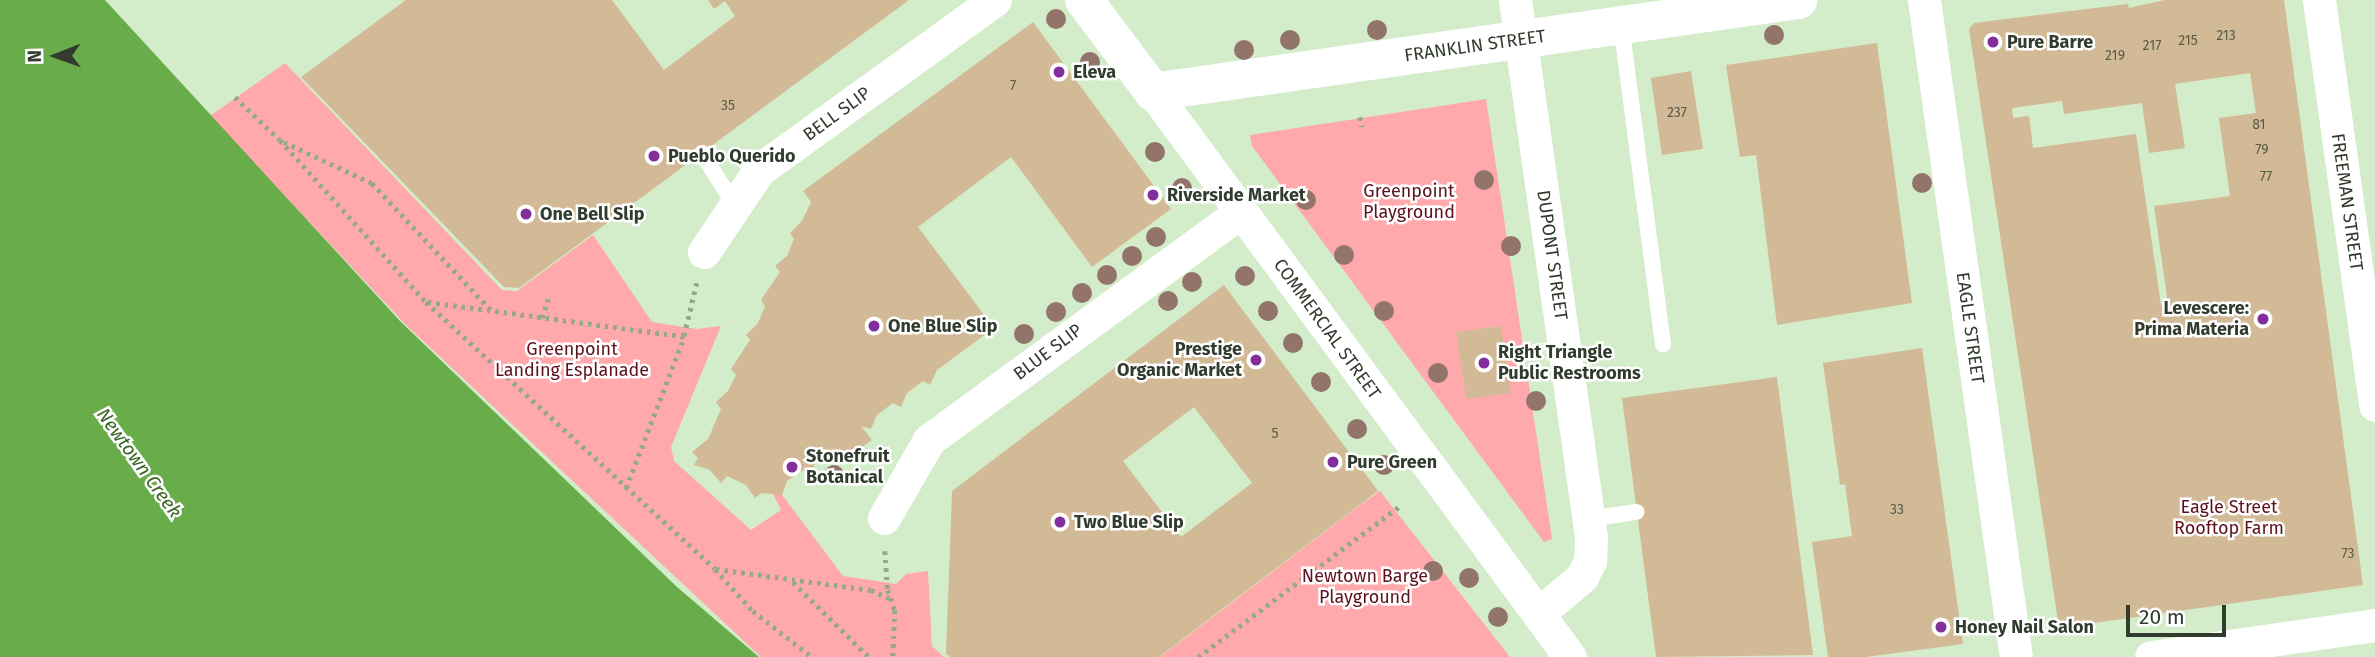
<!DOCTYPE html>
<style>
body{margin:0}
#map{position:relative;width:2375px;height:657px;overflow:hidden;background:#d3ecc9;font-family:"Fira Sans",sans-serif}
div>[style]{position:absolute}
[style*='--x']{left:calc(var(--x)*1px);top:calc(var(--y)*1px);width:calc(var(--w)*1px);rotate:calc(var(--a)*1deg)}
.green>*{inset:0;background:#ffa9ac}
.water>*{inset:0;background:#69ad4b}
.building>*{inset:0;background:#d2ba97}
.path>*{height:4.5px;margin-top:-2.25px;transform-origin:0;background:repeating-linear-gradient(90deg,#95a88d 0 3.5px,transparent 0 8.5px)}
.service>*{height:16px;margin:-8px;padding:0 8px;transform-origin:8px;border-radius:8px;background:#fff}
.minor>*{height:33px;margin:-16.5px;padding:0 16.5px;transform-origin:16.5px;border-radius:16.5px;background:#fff}
.tertiary>*{height:38px;margin:-19px;padding:0 19px;transform-origin:19px;border-radius:19px;background:#fff}
.trees>*{width:20px;height:20px;margin:-10px;border-radius:50%;background:#92746b}
.dots>*{width:19px;height:19px;translate:-50% -50%;box-sizing:border-box;border:4px solid #fff;border-radius:50%}
span{translate:-50% -50%;white-space:nowrap;text-align:center;line-height:1.15;-webkit-text-stroke:5px #fff;paint-order:stroke}
.number-label{font-size:14px;color:#5a5c48}
.number-label span{-webkit-text-stroke-width:0}
.poi-label{font-size:18px;color:#323c2e;font-weight:700}
.left{translate:0 -50%;text-align:left}
.right{translate:-100% -50%;text-align:right}
.street-label{font-size:18px;color:#323c2e}
.park-label{font-size:18px;color:#5d111e}
.water-label{font-size:19px;color:#376423;font-style:italic}
.north{position:absolute;left:21px;top:21px;width:70px;height:70px;-webkit-text-stroke:5px #fff;paint-order:stroke;rotate:269deg;font-size:19px;font-weight:700;line-height:28px;text-align:center;color:#323c2e}
.north::after{content:'';display:block;margin:auto;width:24px;height:32px;background:#323c2e;clip-path:polygon(50% 0,100% 100%,50% 72%,0 100%)}
.scale{position:absolute;left:2126px;top:605px;width:100px;height:32px;box-sizing:border-box;border:4px solid #323c2e;border-top:0;padding-left:9px;font-size:21px;line-height:24px;white-space:nowrap;color:#323c2e;-webkit-text-stroke:5px #fff;paint-order:stroke}
</style>
<div id="map">
<div class="green">
<i style="clip-path:polygon(285px 63px,502px 290px,517px 291px,593px 235px,652px 322px,697px 329px,721px 326px,671px 447px,674px 461px,751px 530px,781px 510px,771px 490px,780px 492px,843px 576px,896px 584px,906px 574px,928px 571px,932px 646px,944px 657px,761px 657px,406px 325px,210px 116px)"></i>
<i style="clip-path:polygon(1486px 99px,1552px 539px,1544px 542px,1252px 146px,1250px 135px)"></i>
<i style="clip-path:polygon(1380px 491px,1510px 657px,1160px 657px,1359px 506px)"></i>
</div>
<div class="water">
<i style="clip-path:polygon(0 0,105px 0,400px 321px,677px 587px,759px 657px,0 657px)"></i>
</div>
<div class="building">
<i style="clip-path:polygon(406px 0,612px 0,664px 70px,735px 16px,725px 1px,714px 9px,708px 0,909px 0,519px 288px,504px 287px,301px 77px)"></i>
<i style="clip-path:polygon(evenodd,2164px 0,2284px 0,2363px 585px,2059px 628px,1969px 29px,1974px 23px,2128px 4px,2129px 8px,2164px 0,2250px 73px,2256px 113px,2219px 118px,2230px 196px,2154px 206px,2168px 304px,2161px 305px,2136px 134px,2033px 148px,2029px 116px,2013px 118px,2012px 108px,2062px 101px,2064px 114px,2142px 103px,2149px 153px,2185px 148px,2175px 84px,2250px 73px)"></i>
<i style="clip-path:polygon(1033px 22px,1171px 209px,1092px 267px,1011px 157px,918px 227px,994px 328px,937px 370px,930px 385px,923px 381px,907px 393px,901px 407px,893px 403px,877px 415px,871px 429px,861px 426px,872px 440px,840px 463px,830px 450px,817px 459px,811px 473px,803px 470px,787px 481px,782px 495px,761px 493px,755px 498px,746px 485px,727px 476px,721px 483px,710px 470px,694px 465px,698px 458px,692px 452px,708px 439px,721px 409px,716px 402px,728px 391px,736px 375px,731px 369px,750px 340px,746px 335px,758px 323px,765px 306px,761px 300px,780px 272px,775px 266px,787px 256px,794px 239px,790px 233px,802px 221px,811px 202px,803px 191px)"></i>
<i style="clip-path:polygon(1877px 43px,1912px 303px,1777px 325px,1756px 155px,1740px 157px,1726px 65px)"></i>
<i style="clip-path:polygon(1691px 71px,1703px 149px,1662px 155px,1651px 78px)"></i>
<i style="clip-path:polygon(evenodd,1224px 285px,1378px 491px,1159px 657px,951px 657px,946px 654px,952px 491px,1224px 285px,1194px 407px,1252px 483px,1181px 537px,1123px 461px,1194px 407px)"></i>
<i style="clip-path:polygon(1501px 326px,1511px 393px,1466px 399px,1456px 332px)"></i>
<i style="clip-path:polygon(1922px 348px,1963px 644px,1866px 657px,1828px 657px,1812px 542px,1852px 536px,1845px 484px,1840px 485px,1823px 363px)"></i>
<i style="clip-path:polygon(1777px 377px,1813px 655px,1656px 657px,1622px 398px)"></i>
</div>
<div class="path">
<i style="--x:235;--y:97;--w:62;--a:43.7"></i>
<i style="--x:280;--y:140;--w:218;--a:48"></i>
<i style="--x:1360;--y:117;--w:10;--a:79"></i>
<i style="--x:284;--y:142;--w:97;--a:25"></i>
<i style="--x:372;--y:183;--w:174;--a:46.9"></i>
<i style="--x:697;--y:283;--w:56;--a:103.5"></i>
<i style="--x:684;--y:337;--w:260;--a:-172.3"></i>
<i style="--x:426;--y:302;--w:393;--a:42.7"></i>
<i style="--x:715;--y:569;--w:57;--a:47.9"></i>
<i style="--x:753;--y:611;--w:75;--a:37.9"></i>
<i style="--x:542;--y:318;--w:20;--a:-72"></i>
<i style="--x:626;--y:488;--w:162;--a:-69"></i>
<i style="--x:885;--y:551;--w:39;--a:86"></i>
<i style="--x:888;--y:590;--w:21;--a:71"></i>
<i style="--x:895;--y:610;--w:47;--a:92.4"></i>
<i style="--x:716;--y:569;--w:156;--a:7.7"></i>
<i style="--x:871;--y:590;--w:20;--a:24"></i>
<i style="--x:793;--y:582;--w:107;--a:44.6"></i>
<i style="--x:1198;--y:657;--w:254;--a:-36.8"></i>
</div>
<div class="service">
<i style="--x:1621;--y:25;--w:322;--a:82.5"></i>
<i style="--x:702;--y:153;--w:62;--a:58.1"></i>
<i style="--x:1589;--y:519;--w:48;--a:-8.5"></i>
</div>
<div class="minor">
<i style="--x:1515;--y:0;--w:542;--a:81.94"></i>
<i style="--x:1591;--y:537;--w:24;--a:92"></i>
<i style="--x:1590;--y:561;--w:18;--a:117"></i>
<i style="--x:1582;--y:577;--w:57;--a:139.9"></i>
<i style="--x:1924;--y:0;--w:663;--a:82.03"></i>
<i style="--x:2319;--y:0;--w:409;--a:82.1"></i>
<i style="--x:1153;--y:92;--w:702;--a:53.57"></i>
<i style="--x:704;--y:252;--w:99;--a:-56.1"></i>
<i style="--x:759;--y:170;--w:291;--a:-35.8"></i>
<i style="--x:884;--y:518;--w:90;--a:-60"></i>
<i style="--x:929;--y:440;--w:386;--a:-36.2"></i>
<i style="--x:2151;--y:657;--w:226;--a:-8.1"></i>
</div>
<div class="tertiary">
<i style="--x:1084;--y:0;--w:115;--a:53.1"></i>
<i style="--x:1153;--y:92;--w:652;--a:-8.12"></i>
</div>
<div class="trees">
<i style="left:1056px;top:19px"></i>
<i style="left:1377px;top:30px"></i>
<i style="left:1774px;top:35px"></i>
<i style="left:1290px;top:40px"></i>
<i style="left:1244px;top:50px"></i>
<i style="left:1090px;top:62px"></i>
<i style="left:1155px;top:152px"></i>
<i style="left:1484px;top:180px"></i>
<i style="left:1922px;top:183px"></i>
<i style="left:1182px;top:188px"></i>
<i style="left:1306px;top:200px"></i>
<i style="left:1156px;top:237px"></i>
<i style="left:1511px;top:246px"></i>
<i style="left:1344px;top:255px"></i>
<i style="left:1132px;top:256px"></i>
<i style="left:1107px;top:275px"></i>
<i style="left:1245px;top:276px"></i>
<i style="left:1192px;top:282px"></i>
<i style="left:1082px;top:293px"></i>
<i style="left:1168px;top:301px"></i>
<i style="left:1268px;top:311px"></i>
<i style="left:1384px;top:311px"></i>
<i style="left:1056px;top:312px"></i>
<i style="left:1024px;top:334px"></i>
<i style="left:1293px;top:343px"></i>
<i style="left:1438px;top:373px"></i>
<i style="left:1321px;top:382px"></i>
<i style="left:1536px;top:401px"></i>
<i style="left:1357px;top:429px"></i>
<i style="left:1384px;top:465px"></i>
<i style="left:834px;top:475px"></i>
<i style="left:1433px;top:571px"></i>
<i style="left:1469px;top:578px"></i>
<i style="left:1498px;top:617px"></i>
</div>
<div class="dots">
<i style="left:1993px;top:42px;background:#822e9c"></i>
<i style="left:1059px;top:72px;background:#822e9c"></i>
<i style="left:654px;top:156px;background:#822e9c"></i>
<i style="left:1153px;top:195px;background:#822e9c"></i>
<i style="left:526px;top:214px;background:#822e9c"></i>
<i style="left:2263px;top:319px;background:#822e9c"></i>
<i style="left:874px;top:326px;background:#822e9c"></i>
<i style="left:1256px;top:360px;background:#822e9c"></i>
<i style="left:1484px;top:363px;background:#822e9c"></i>
<i style="left:1333px;top:462px;background:#822e9c"></i>
<i style="left:792px;top:467px;background:#822e9c"></i>
<i style="left:1060px;top:522px;background:#822e9c"></i>
<i style="left:1941px;top:627px;background:#822e9c"></i>
</div>
<div class="number-label">
<span style="left:2226px;top:36px">213</span>
<span style="left:2188px;top:41px">215</span>
<span style="left:2152px;top:46px">217</span>
<span style="left:2115px;top:56px">219</span>
<span style="left:1013px;top:86px">7</span>
<span style="left:728px;top:106px">35</span>
<span style="left:1677px;top:113px">237</span>
<span style="left:2259px;top:125px">81</span>
<span style="left:2262px;top:150px">79</span>
<span style="left:2266px;top:177px">77</span>
<span style="left:1275px;top:434px">5</span>
<span style="left:1897px;top:510px">33</span>
<span style="left:2348px;top:554px">73</span>
</div>
<div class="poi-label">
<span class="left" style="left:2007px;top:42px">Pure Barre</span>
<span class="left" style="left:1073px;top:72px">Eleva</span>
<span class="left" style="left:668px;top:156px">Pueblo Querido</span>
<span class="left" style="left:1167px;top:195px">Riverside Market</span>
<span class="left" style="left:540px;top:214px">One Bell Slip</span>
<span class="right" style="left:2249px;top:319px">Levescere:<br>Prima Materia</span>
<span class="left" style="left:888px;top:326px">One Blue Slip</span>
<span class="right" style="left:1242px;top:360px">Prestige<br>Organic Market</span>
<span class="left" style="left:1498px;top:363px">Right Triangle<br>Public Restrooms</span>
<span class="left" style="left:806px;top:467px">Stonefruit<br>Botanical</span>
<span class="left" style="left:1347px;top:462px">Pure Green</span>
<span class="left" style="left:1074px;top:522px">Two Blue Slip</span>
<span class="left" style="left:1955px;top:627px">Honey Nail Salon</span>
</div>
<div class="street-label">
<span style="left:1475px;top:46px;rotate:-8deg">FRANKLIN STREET</span>
<span style="left:837px;top:114px;rotate:-36deg">BELL SLIP</span>
<span style="left:2347px;top:202px;rotate:82deg">FREEMAN STREET</span>
<span style="left:1552px;top:255px;rotate:82deg">DUPONT STREET</span>
<span style="left:1970px;top:328px;rotate:82deg">EAGLE STREET</span>
<span style="left:1327px;top:329px;rotate:54deg">COMMERCIAL STREET</span>
<span style="left:1048px;top:352px;rotate:-37deg">BLUE SLIP</span>
</div>
<div class="park-label">
<span style="left:1409px;top:202px">Greenpoint<br>Playground</span>
<span style="left:572px;top:360px">Greenpoint<br>Landing Esplanade</span>
<span style="left:2229px;top:518px">Eagle Street<br>Rooftop Farm</span>
<span style="left:1365px;top:587px">Newtown Barge<br>Playground</span>
</div>
<div class="water-label">
<span style="left:139px;top:463px;rotate:54deg">Newtown Creek</span>
</div>
<div class="north">N</div>
<div class="scale">20 m</div>
</div>
